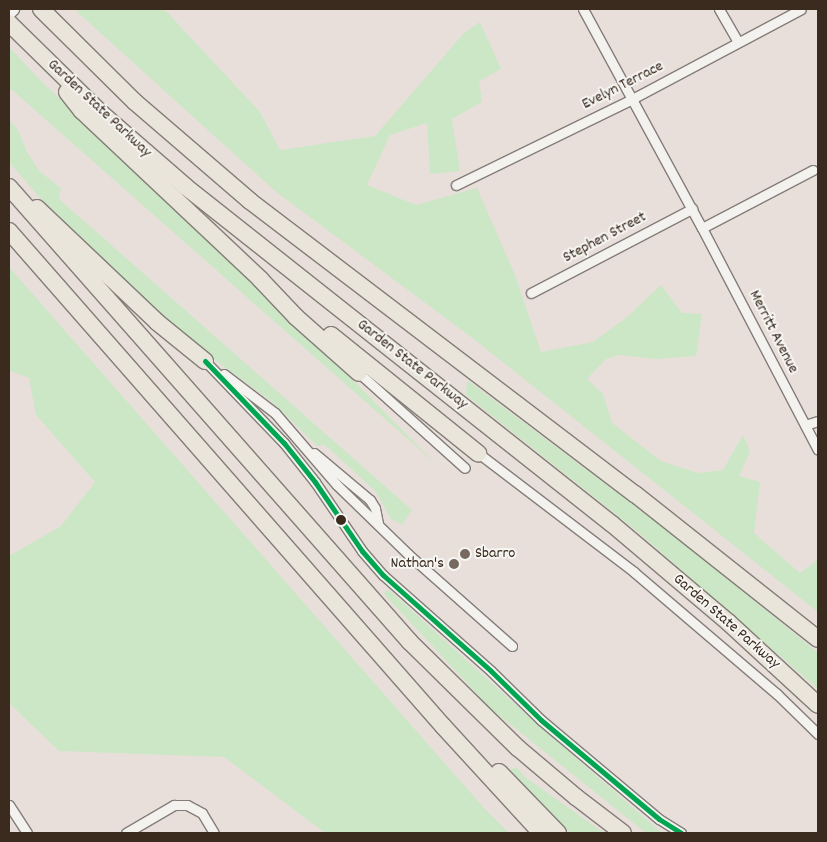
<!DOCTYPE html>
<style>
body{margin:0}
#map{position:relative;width:827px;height:842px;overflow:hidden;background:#e8dfdb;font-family:Dekko,sans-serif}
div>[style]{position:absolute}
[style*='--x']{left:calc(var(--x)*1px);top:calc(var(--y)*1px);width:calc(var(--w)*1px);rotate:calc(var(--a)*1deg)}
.green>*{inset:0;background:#cce7c5}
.roads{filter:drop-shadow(1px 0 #847d78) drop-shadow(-1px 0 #847d78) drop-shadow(0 1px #847d78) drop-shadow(0 -1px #847d78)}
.minor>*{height:9px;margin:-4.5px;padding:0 4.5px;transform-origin:4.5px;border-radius:4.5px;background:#f3f2ef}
.tertiary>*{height:11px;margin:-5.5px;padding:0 5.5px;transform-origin:5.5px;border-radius:5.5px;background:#f3f2ef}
.motorway>*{height:16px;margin:-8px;padding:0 8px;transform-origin:8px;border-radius:8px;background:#eae5db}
.bus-1>*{height:5px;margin:-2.5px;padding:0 2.5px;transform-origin:2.5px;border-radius:2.5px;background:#00a651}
.dots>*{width:14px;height:14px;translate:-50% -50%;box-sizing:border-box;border:2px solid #f6f6f2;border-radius:50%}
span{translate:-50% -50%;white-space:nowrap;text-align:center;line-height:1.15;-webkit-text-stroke:4px #f6f6f2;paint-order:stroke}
.street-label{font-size:16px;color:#3b2a1e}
.poi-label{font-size:16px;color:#3b2a1e}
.left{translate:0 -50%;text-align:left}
.right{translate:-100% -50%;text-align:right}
.frame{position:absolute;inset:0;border:10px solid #3b2a1e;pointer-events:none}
</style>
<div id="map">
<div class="green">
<i style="clip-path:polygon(74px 9px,164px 9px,260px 112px,280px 150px,375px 136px,464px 33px,480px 22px,501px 69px,479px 81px,482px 102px,452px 119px,460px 171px,430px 174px,427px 123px,390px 135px,367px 185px,416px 205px,477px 188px,515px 275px,541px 352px,593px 342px,626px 318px,661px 285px,682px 313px,702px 314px,696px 356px,656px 359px,619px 355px,606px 359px,587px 379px,603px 394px,612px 423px,661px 461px,698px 473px,723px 470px,743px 435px,750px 451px,739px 476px,760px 482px,754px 533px,800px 573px,818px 560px,818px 612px,475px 340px,275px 191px)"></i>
<i style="clip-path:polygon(9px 47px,44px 84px,216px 242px,436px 464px,11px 89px,9px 92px)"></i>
<i style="clip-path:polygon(9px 120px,18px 130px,27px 152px,40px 172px,61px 188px,59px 199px,412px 510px,402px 525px,391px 519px,376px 492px,325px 445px,317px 446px,271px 401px,211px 357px,146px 301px,53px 213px,9px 162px)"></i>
<i style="clip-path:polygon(9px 267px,484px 808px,509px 833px,325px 833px,224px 757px,59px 751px,9px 703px,9px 556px,61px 526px,95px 482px,36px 415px,29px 378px,9px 370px)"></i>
<i style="clip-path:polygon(467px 380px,684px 543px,818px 653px,818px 689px,633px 528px,466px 395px)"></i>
<i style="clip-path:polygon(388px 589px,528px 716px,662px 833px,646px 833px,491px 709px,384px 594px)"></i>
<i style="clip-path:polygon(516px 767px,525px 777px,604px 833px,570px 833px,510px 770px)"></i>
</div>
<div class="roads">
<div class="minor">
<i style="--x:583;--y:9;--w:249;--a:61.5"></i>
<i style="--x:702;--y:228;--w:250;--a:62.4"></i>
<i style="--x:719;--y:9;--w:38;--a:60"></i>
<i style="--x:456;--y:185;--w:196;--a:-26"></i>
<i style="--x:632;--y:99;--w:191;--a:-28"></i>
<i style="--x:702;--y:228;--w:125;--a:-27.6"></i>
<i style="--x:531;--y:293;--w:182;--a:-27.6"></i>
<i style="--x:205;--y:361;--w:114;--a:46.1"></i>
<i style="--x:284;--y:443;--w:50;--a:51.5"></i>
<i style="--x:315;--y:482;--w:83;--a:55.7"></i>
<i style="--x:362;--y:551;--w:32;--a:49"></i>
<i style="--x:383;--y:575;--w:144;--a:41.6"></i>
<i style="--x:491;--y:671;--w:70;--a:44.4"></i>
<i style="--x:541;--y:720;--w:154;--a:40"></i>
<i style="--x:659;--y:819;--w:26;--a:32"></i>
<i style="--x:359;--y:373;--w:142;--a:41.9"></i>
<i style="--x:224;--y:374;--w:64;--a:37.4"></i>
<i style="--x:275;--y:413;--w:95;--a:49.3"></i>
<i style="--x:337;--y:485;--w:99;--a:44.2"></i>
<i style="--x:408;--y:554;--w:139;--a:41.5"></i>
<i style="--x:805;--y:425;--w:14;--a:-17"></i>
<i style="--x:314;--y:453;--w:73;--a:40"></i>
<i style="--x:370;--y:500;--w:9;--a:58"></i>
<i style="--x:375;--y:508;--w:16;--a:79"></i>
<i style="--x:478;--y:453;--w:196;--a:37.3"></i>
<i style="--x:634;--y:572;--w:188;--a:40.5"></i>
<i style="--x:777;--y:694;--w:57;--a:44.3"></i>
<i style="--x:9;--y:805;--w:33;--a:57"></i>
<i style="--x:126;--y:833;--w:56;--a:-30.3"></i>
<i style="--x:174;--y:805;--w:13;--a:0"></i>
<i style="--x:187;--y:805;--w:17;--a:28"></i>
<i style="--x:202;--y:813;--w:23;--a:59"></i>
</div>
<div class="tertiary">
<i style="--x:9;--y:13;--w:6;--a:-45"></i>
</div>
<div class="motorway">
<i style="--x:41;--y:9;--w:132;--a:44.7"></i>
<i style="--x:135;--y:102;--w:152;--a:40.7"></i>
<i style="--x:250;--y:201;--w:484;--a:37.3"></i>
<i style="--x:635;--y:494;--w:233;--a:38.4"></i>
<i style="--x:9;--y:23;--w:129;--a:44.4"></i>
<i style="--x:101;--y:113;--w:113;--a:41"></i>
<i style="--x:186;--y:187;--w:543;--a:38.35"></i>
<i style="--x:612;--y:524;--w:152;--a:40.2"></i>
<i style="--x:728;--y:622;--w:122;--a:42.7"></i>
<i style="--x:67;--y:92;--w:24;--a:52"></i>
<i style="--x:82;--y:111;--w:245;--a:43.3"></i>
<i style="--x:260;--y:279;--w:52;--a:46.5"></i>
<i style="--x:296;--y:317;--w:84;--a:41.6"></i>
<i style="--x:9;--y:187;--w:606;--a:48.61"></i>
<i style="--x:410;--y:642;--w:151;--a:44.5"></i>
<i style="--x:518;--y:748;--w:76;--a:40.2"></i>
<i style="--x:576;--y:797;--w:59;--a:37.5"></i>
<i style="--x:37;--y:208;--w:166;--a:43.5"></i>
<i style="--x:157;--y:322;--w:62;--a:39.1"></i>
<i style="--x:9;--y:231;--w:658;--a:48.76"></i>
<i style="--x:443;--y:726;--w:145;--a:47.5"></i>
<i style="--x:331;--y:335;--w:189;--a:38.8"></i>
<i style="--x:499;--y:772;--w:85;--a:46"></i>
</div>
</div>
<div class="bus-1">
<i style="--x:205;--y:361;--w:114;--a:46.1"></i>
<i style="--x:284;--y:443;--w:50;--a:51.5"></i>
<i style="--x:315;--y:482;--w:83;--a:55.7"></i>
<i style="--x:362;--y:551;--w:32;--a:49"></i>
<i style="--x:383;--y:575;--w:144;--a:41.6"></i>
<i style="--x:491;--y:671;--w:70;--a:44.4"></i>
<i style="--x:541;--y:720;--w:154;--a:40"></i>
<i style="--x:659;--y:819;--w:26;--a:32"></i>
</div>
<div class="dots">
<i style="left:341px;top:520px;background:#3b2a1e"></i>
<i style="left:465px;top:554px;background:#786960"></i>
<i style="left:454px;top:564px;background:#786960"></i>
</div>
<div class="street-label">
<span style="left:623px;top:86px;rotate:-27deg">Evelyn Terrace</span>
<span style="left:99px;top:109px;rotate:43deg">Garden State Parkway</span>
<span style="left:605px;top:238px;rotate:-28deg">Stephen Street</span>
<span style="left:773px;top:332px;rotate:63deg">Merritt Avenue</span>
<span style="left:412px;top:365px;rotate:38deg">Garden State Parkway</span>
<span style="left:726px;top:622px;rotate:41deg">Garden State Parkway</span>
</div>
<div class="poi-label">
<span class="left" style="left:475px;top:554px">Sbarro</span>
<span class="right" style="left:444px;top:564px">Nathan's</span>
</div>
<div class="frame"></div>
</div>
